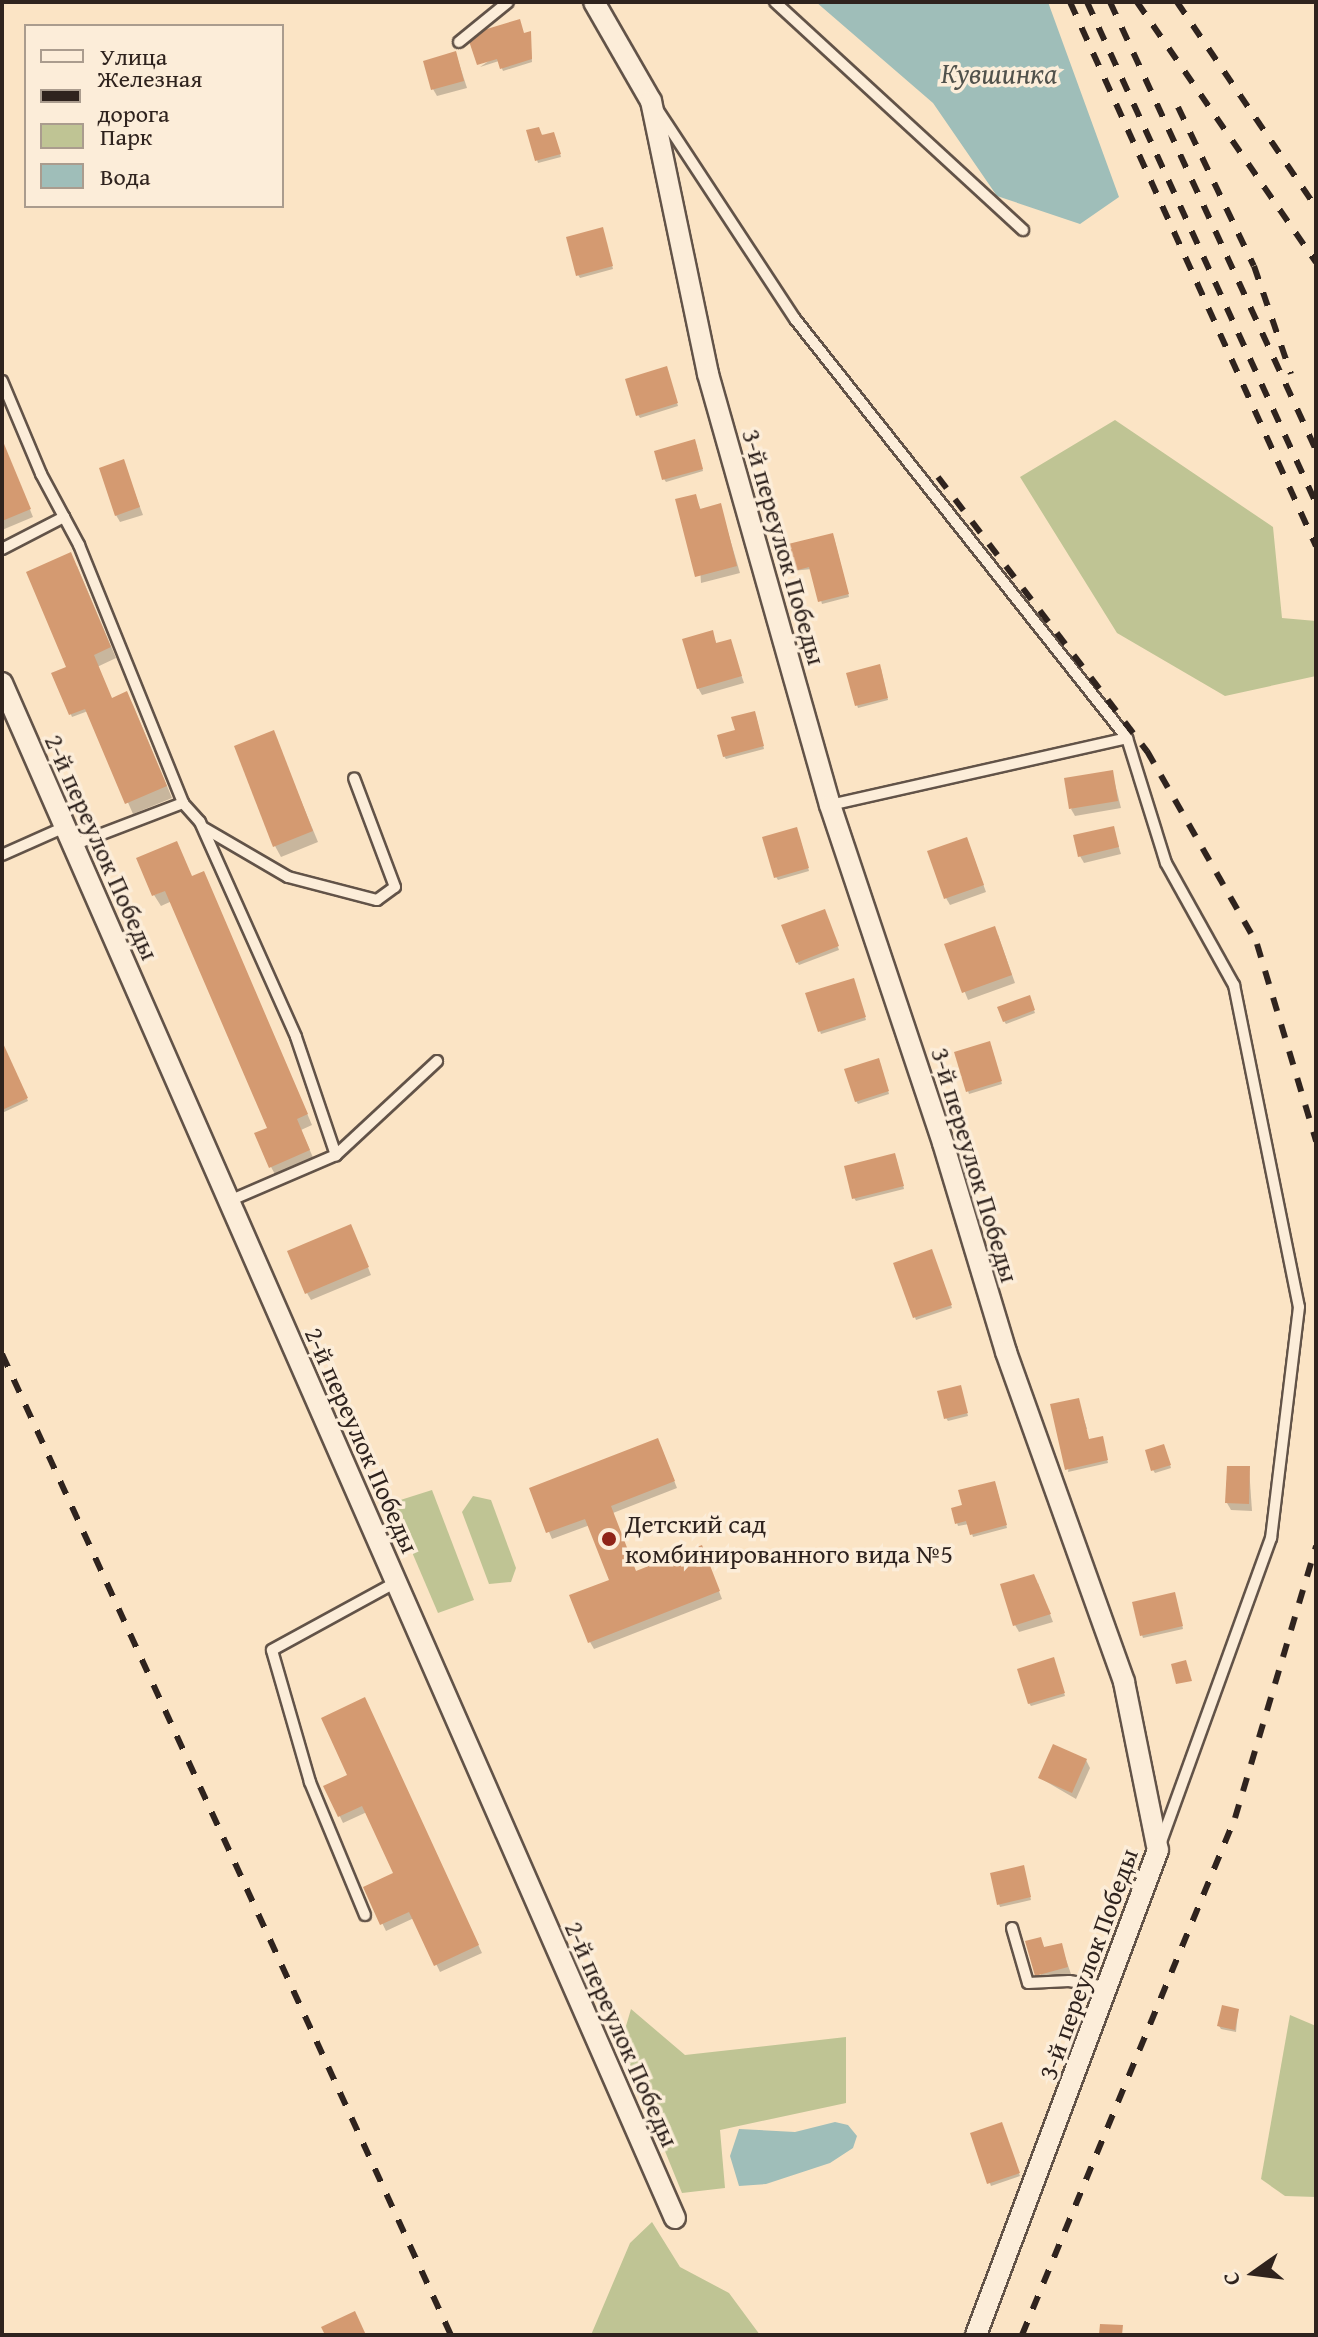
<!DOCTYPE html>
<meta charset="utf-8">
<style>
body{margin:0}
#map{position:relative;width:1318px;height:2337px;overflow:hidden;background:#fbe4c5;font-family:"Gentium Book Plus",serif}
div>[style]{position:absolute}
[style*='--x']{left:calc(var(--x)*1px);top:calc(var(--y)*1px);width:calc(var(--w)*1px);rotate:calc(var(--a)*1deg)}
.green>*{inset:0;background:#bfc494}
.water>*{inset:0;background:#9fbeb9}
.shadow>*{inset:0;background:#0003}
.building>*{inset:0;background:#d49a71}
.roads{filter:drop-shadow(2px 0 #625348) drop-shadow(-2px 0 #625348) drop-shadow(0 2px #625348) drop-shadow(0 -2px #625348)}
.service>*{height:10px;margin:-5px;padding:0 5px;transform-origin:5px;border-radius:5px;background:#fcedd9}
.minor>*{height:20px;margin:-10px;padding:0 10px;transform-origin:10px;border-radius:10px;background:#fcedd9}
.rail>*{height:6px;margin-top:-3px;transform-origin:0;background:repeating-linear-gradient(90deg,#2f231e 0 14px,transparent 0 28px)}
.dots>*{width:22px;height:22px;translate:-50% -50%;box-sizing:border-box;border:4px solid #fcedd9;border-radius:50%}
span{translate:-50% -50%;white-space:nowrap;text-align:center;line-height:1.15;-webkit-text-stroke:7px #fcedd9;paint-order:stroke}
.street-label{font-size:26px;color:#2f231e}
.poi-label{font-size:26px;color:#2f231e}
.left{translate:0 -50%;text-align:left}
.water-label{font-size:28px;color:#51524c;font-style:italic}
.frame{position:absolute;inset:0;border:4px solid #2f231e;pointer-events:none}
.legend{position:absolute;left:24px;top:24px;width:260px;height:184px;box-sizing:border-box;background:#fcedd9;border:2px solid #aa9c8e;margin:0;padding:10px 14px;list-style:none;font-size:24px;color:#2f231e}
.legend li{display:flex;align-items:center;gap:16px;height:40px}
.legend b{width:40px;border:2px solid #aa9c8e}
.north{position:absolute;left:1214px;top:2233px;width:80px;height:80px;-webkit-text-stroke:6px #fcedd9;paint-order:stroke;rotate:256deg;font-size:22px;font-weight:700;line-height:32px;text-align:center;color:#2f231e}
.north::after{content:'';display:block;margin:auto;width:28px;height:36px;background:#2f231e;clip-path:polygon(50% 0,100% 100%,50% 72%,0 100%)}
</style>
<div id="map">
<div class="green">
<i style="clip-path:polygon(1115px 420px,1273px 527px,1282px 618px,1316px 621px,1316px 676px,1225px 696px,1117px 633px,1020px 477px)"></i>
<i style="clip-path:polygon(432px 1490px,474px 1600px,438px 1613px,391px 1503px)"></i>
<i style="clip-path:polygon(473px 1496px,491px 1500px,516px 1568px,511px 1582px,489px 1584px,462px 1512px)"></i>
<i style="clip-path:polygon(631px 2009px,685px 2055px,846px 2037px,846px 2103px,720px 2130px,725px 2188px,682px 2193px,621px 2043px)"></i>
<i style="clip-path:polygon(1290px 2015px,1316px 2026px,1316px 2197px,1285px 2196px,1261px 2179px)"></i>
<i style="clip-path:polygon(652px 2222px,680px 2267px,729px 2293px,760px 2335px,591px 2335px,630px 2243px)"></i>
</div>
<div class="water">
<i style="clip-path:polygon(816px 2px,1048px 2px,1119px 197px,1080px 224px,997px 196px,933px 103px)"></i>
<i style="clip-path:polygon(835px 2122px,848px 2125px,857px 2136px,853px 2148px,830px 2163px,766px 2184px,739px 2186px,730px 2156px,739px 2129px,795px 2132px)"></i>
</div>
<div class="shadow">
<i style="clip-path:polygon(530px 33px,532px 62px,503px 71px,499px 61px,480px 67px)"></i>
<i style="clip-path:polygon(456px 54px,467px 88px,437px 96px,433px 89px)"></i>
<i style="clip-path:polygon(528px 132px,555px 137px,561px 157px,538px 163px)"></i>
<i style="clip-path:polygon(603px 232px,613px 269px,580px 278px,578px 275px)"></i>
<i style="clip-path:polygon(667px 371px,678px 406px,640px 418px,638px 415px)"></i>
<i style="clip-path:polygon(2px 441px,33px 517px,2px 530px)"></i>
<i style="clip-path:polygon(696px 444px,703px 471px,666px 482px,664px 479px)"></i>
<i style="clip-path:polygon(123px 462px,143px 515px,120px 522px,116px 515px)"></i>
<i style="clip-path:polygon(695px 496px,701px 510px,720px 505px,740px 573px,701px 583px)"></i>
<i style="clip-path:polygon(834px 538px,849px 597px,822px 604px,812px 569px,792px 571px)"></i>
<i style="clip-path:polygon(77px 566px,116px 658px,97px 667px,111px 700px,127px 694px,133px 705px,172px 798px,133px 814px,88px 711px,72px 717px,54px 674px,68px 668px)"></i>
<i style="clip-path:polygon(712px 632px,717px 645px,730px 642px,744px 683px,702px 695px,698px 688px)"></i>
<i style="clip-path:polygon(881px 669px,888px 700px,858px 708px,857px 705px)"></i>
<i style="clip-path:polygon(756px 716px,764px 749px,726px 759px,724px 756px)"></i>
<i style="clip-path:polygon(273px 733px,318px 842px,281px 857px,275px 846px)"></i>
<i style="clip-path:polygon(1112px 772px,1121px 808px,1075px 816px,1071px 809px)"></i>
<i style="clip-path:polygon(1113px 828px,1121px 854px,1084px 863px,1080px 856px)"></i>
<i style="clip-path:polygon(798px 832px,809px 871px,778px 880px,776px 877px)"></i>
<i style="clip-path:polygon(967px 839px,986px 892px,950px 905px,946px 898px)"></i>
<i style="clip-path:polygon(193px 878px,209px 885px,312px 1125px,301px 1130px,315px 1162px,277px 1178px,271px 1167px,269px 1129px,172px 901px,161px 906px,154px 895px)"></i>
<i style="clip-path:polygon(825px 914px,839px 950px,799px 965px,797px 962px)"></i>
<i style="clip-path:polygon(998px 935px,1015px 983px,968px 1000px,946px 945px)"></i>
<i style="clip-path:polygon(854px 983px,866px 1020px,821px 1034px,820px 1031px)"></i>
<i style="clip-path:polygon(1030px 1000px,1035px 1013px,1006px 1024px,1004px 1021px)"></i>
<i style="clip-path:polygon(2px 1045px,28px 1101px,2px 1113px)"></i>
<i style="clip-path:polygon(991px 1046px,1002px 1084px,969px 1094px,968px 1091px)"></i>
<i style="clip-path:polygon(880px 1063px,889px 1094px,858px 1104px,856px 1101px)"></i>
<i style="clip-path:polygon(896px 1158px,904px 1189px,856px 1201px,854px 1198px)"></i>
<i style="clip-path:polygon(354px 1233px,371px 1275px,311px 1300px,307px 1293px)"></i>
<i style="clip-path:polygon(933px 1254px,952px 1308px,916px 1320px,895px 1264px)"></i>
<i style="clip-path:polygon(961px 1390px,968px 1416px,948px 1421px,946px 1418px)"></i>
<i style="clip-path:polygon(1078px 1400px,1087px 1429px,1082px 1429px,1090px 1441px,1103px 1441px,1108px 1463px,1068px 1472px)"></i>
<i style="clip-path:polygon(661px 1447px,677px 1488px,613px 1513px,636px 1573px,705px 1555px,722px 1599px,594px 1649px,590px 1642px,612px 1581px,590px 1525px,552px 1539px,531px 1489px)"></i>
<i style="clip-path:polygon(1165px 1449px,1171px 1468px,1155px 1473px,1153px 1470px)"></i>
<i style="clip-path:polygon(1249px 1468px,1252px 1511px,1231px 1510px,1227px 1503px)"></i>
<i style="clip-path:polygon(996px 1486px,1007px 1528px,973px 1537px,969px 1524px,958px 1526px,953px 1510px)"></i>
<i style="clip-path:polygon(1038px 1583px,1053px 1622px,1019px 1632px,1015px 1625px)"></i>
<i style="clip-path:polygon(1176px 1598px,1183px 1629px,1143px 1638px,1142px 1635px)"></i>
<i style="clip-path:polygon(1055px 1663px,1065px 1696px,1031px 1706px,1029px 1703px)"></i>
<i style="clip-path:polygon(368px 1707px,482px 1953px,440px 1972px,414px 1918px,386px 1931px,365px 1888px,396px 1874px,367px 1812px,343px 1823px,326px 1787px,350px 1776px)"></i>
<i style="clip-path:polygon(1086px 1760px,1090px 1768px,1076px 1799px,1040px 1778px)"></i>
<i style="clip-path:polygon(1024px 1870px,1031px 1900px,1000px 1907px,999px 1904px)"></i>
<i style="clip-path:polygon(1040px 1939px,1045px 1949px,1061px 1945px,1071px 1974px,1041px 1982px)"></i>
<i style="clip-path:polygon(1238px 2011px,1236px 2032px,1221px 2029px,1219px 2026px)"></i>
<i style="clip-path:polygon(1003px 2127px,1020px 2176px,991px 2186px,972px 2134px)"></i>
</div>
<div class="building">
<i style="clip-path:polygon(520px 19px,524px 33px,531px 31px,532px 59px,500px 69px,497px 59px,477px 65px,467px 35px)"></i>
<i style="clip-path:polygon(456px 51px,464px 81px,431px 90px,423px 61px)"></i>
<i style="clip-path:polygon(539px 127px,542px 135px,554px 132px,561px 154px,535px 161px,526px 130px)"></i>
<i style="clip-path:polygon(603px 227px,613px 266px,576px 276px,566px 237px)"></i>
<i style="clip-path:polygon(667px 366px,678px 403px,636px 416px,625px 379px)"></i>
<i style="clip-path:polygon(2px 439px,31px 509px,2px 521px)"></i>
<i style="clip-path:polygon(695px 439px,703px 469px,662px 480px,654px 451px)"></i>
<i style="clip-path:polygon(124px 459px,140px 507px,115px 516px,99px 468px)"></i>
<i style="clip-path:polygon(696px 494px,700px 509px,721px 503px,737px 566px,695px 577px,675px 499px)"></i>
<i style="clip-path:polygon(833px 533px,849px 594px,818px 602px,809px 567px,790px 572px,784px 545px)"></i>
<i style="clip-path:polygon(71px 552px,111px 647px,94px 655px,112px 698px,127px 691px,167px 786px,125px 804px,85px 709px,69px 715px,51px 673px,66px 667px,26px 572px)"></i>
<i style="clip-path:polygon(713px 630px,716px 643px,731px 639px,742px 676px,697px 689px,682px 639px)"></i>
<i style="clip-path:polygon(880px 664px,888px 698px,855px 706px,846px 673px)"></i>
<i style="clip-path:polygon(755px 711px,764px 746px,723px 757px,717px 735px,735px 730px,731px 717px)"></i>
<i style="clip-path:polygon(274px 730px,313px 831px,273px 847px,234px 746px)"></i>
<i style="clip-path:polygon(1113px 770px,1118px 801px,1069px 809px,1064px 778px)"></i>
<i style="clip-path:polygon(1114px 826px,1119px 847px,1078px 857px,1073px 835px)"></i>
<i style="clip-path:polygon(797px 827px,809px 868px,774px 878px,762px 837px)"></i>
<i style="clip-path:polygon(967px 837px,984px 885px,944px 899px,927px 851px)"></i>
<i style="clip-path:polygon(177px 841px,192px 876px,204px 871px,308px 1114px,297px 1119px,310px 1150px,269px 1168px,254px 1133px,267px 1128px,165px 891px,152px 896px,136px 858px)"></i>
<i style="clip-path:polygon(825px 909px,839px 946px,796px 963px,781px 925px)"></i>
<i style="clip-path:polygon(995px 926px,1012px 975px,962px 993px,944px 944px)"></i>
<i style="clip-path:polygon(854px 978px,866px 1017px,818px 1032px,805px 993px)"></i>
<i style="clip-path:polygon(1030px 995px,1035px 1010px,1003px 1022px,997px 1007px)"></i>
<i style="clip-path:polygon(2px 1041px,28px 1098px,2px 1110px)"></i>
<i style="clip-path:polygon(990px 1041px,1002px 1081px,966px 1092px,954px 1052px)"></i>
<i style="clip-path:polygon(879px 1058px,889px 1091px,855px 1102px,844px 1069px)"></i>
<i style="clip-path:polygon(895px 1153px,904px 1186px,852px 1199px,844px 1166px)"></i>
<i style="clip-path:polygon(351px 1224px,369px 1267px,305px 1294px,287px 1251px)"></i>
<i style="clip-path:polygon(932px 1249px,952px 1305px,913px 1318px,893px 1263px)"></i>
<i style="clip-path:polygon(961px 1385px,968px 1413px,944px 1419px,937px 1391px)"></i>
<i style="clip-path:polygon(1079px 1398px,1089px 1439px,1103px 1436px,1108px 1460px,1065px 1470px,1050px 1404px)"></i>
<i style="clip-path:polygon(658px 1438px,675px 1481px,611px 1506px,636px 1571px,702px 1545px,720px 1591px,588px 1643px,569px 1595px,609px 1580px,585px 1519px,546px 1533px,529px 1488px)"></i>
<i style="clip-path:polygon(1164px 1444px,1171px 1465px,1151px 1471px,1145px 1450px)"></i>
<i style="clip-path:polygon(1227px 1466px,1250px 1466px,1249px 1504px,1225px 1503px)"></i>
<i style="clip-path:polygon(995px 1481px,1007px 1525px,970px 1535px,966px 1521px,955px 1524px,951px 1508px,962px 1505px,958px 1490px)"></i>
<i style="clip-path:polygon(1034px 1574px,1051px 1614px,1013px 1626px,1000px 1584px)"></i>
<i style="clip-path:polygon(1175px 1592px,1183px 1626px,1140px 1636px,1132px 1602px)"></i>
<i style="clip-path:polygon(1054px 1657px,1065px 1693px,1028px 1704px,1017px 1669px)"></i>
<i style="clip-path:polygon(1186px 1660px,1192px 1681px,1176px 1684px,1171px 1664px)"></i>
<i style="clip-path:polygon(365px 1697px,479px 1945px,434px 1966px,409px 1912px,380px 1925px,363px 1887px,393px 1873px,362px 1806px,338px 1817px,323px 1786px,347px 1775px,321px 1718px)"></i>
<i style="clip-path:polygon(1053px 1744px,1087px 1759px,1072px 1793px,1038px 1778px)"></i>
<i style="clip-path:polygon(1024px 1865px,1031px 1897px,997px 1905px,990px 1873px)"></i>
<i style="clip-path:polygon(1041px 1937px,1044px 1947px,1062px 1943px,1068px 1967px,1035px 1976px,1025px 1941px)"></i>
<i style="clip-path:polygon(1222px 2005px,1239px 2009px,1235px 2030px,1217px 2026px)"></i>
<i style="clip-path:polygon(1002px 2122px,1020px 2173px,987px 2184px,970px 2133px)"></i>
<i style="clip-path:polygon(355px 2311px,366px 2335px,325px 2335px,321px 2327px)"></i>
<i style="clip-path:polygon(1100px 2324px,1123px 2325px,1122px 2335px,1099px 2335px)"></i>
</div>
<div class="roads">
<div class="service">
<i style="--x:775;--y:2;--w:337;--a:42.6"></i>
<i style="--x:459;--y:42;--w:63;--a:-39.2"></i>
<i style="--x:659;--y:112;--w:248;--a:56.7"></i>
<i style="--x:795;--y:319;--w:535;--a:51.61"></i>
<i style="--x:1127;--y:738;--w:131;--a:72.7"></i>
<i style="--x:1166;--y:863;--w:140;--a:60.9"></i>
<i style="--x:1234;--y:985;--w:328;--a:78.6"></i>
<i style="--x:1299;--y:1307;--w:233;--a:96.9"></i>
<i style="--x:1271;--y:1538;--w:326;--a:109.9"></i>
<i style="--x:2;--y:381;--w:101;--a:67.2"></i>
<i style="--x:41;--y:474;--w:81;--a:61.8"></i>
<i style="--x:79;--y:545;--w:278;--a:68"></i>
<i style="--x:2;--y:549;--w:70;--a:-27.3"></i>
<i style="--x:830;--y:805;--w:304;--a:-12.7"></i>
<i style="--x:204;--y:828;--w:97;--a:30.3"></i>
<i style="--x:288;--y:877;--w:92;--a:14.5"></i>
<i style="--x:377;--y:900;--w:22;--a:-36"></i>
<i style="--x:395;--y:887;--w:116;--a:-110.6"></i>
<i style="--x:73;--y:845;--w:118;--a:-20.9"></i>
<i style="--x:183;--y:803;--w:25;--a:48"></i>
<i style="--x:200;--y:822;--w:235;--a:65.9"></i>
<i style="--x:296;--y:1037;--w:125;--a:71.3"></i>
<i style="--x:2;--y:855;--w:69;--a:-24"></i>
<i style="--x:229;--y:1201;--w:116;--a:-23.3"></i>
<i style="--x:336;--y:1155;--w:138;--a:-42.9"></i>
<i style="--x:365;--y:1915;--w:144;--a:-112.5"></i>
<i style="--x:310;--y:1782;--w:137;--a:-106.1"></i>
<i style="--x:272;--y:1650;--w:141;--a:-28.7"></i>
<i style="--x:1012;--y:1928;--w:57;--a:73.8"></i>
<i style="--x:1028;--y:1983;--w:41;--a:-2.8"></i>
<i style="--x:1069;--y:1981;--w:38;--a:9"></i>
</div>
<div class="minor">
<i style="--x:594;--y:2;--w:114;--a:60.1"></i>
<i style="--x:651;--y:101;--w:279;--a:78.2"></i>
<i style="--x:708;--y:374;--w:448;--a:74.2"></i>
<i style="--x:830;--y:805;--w:356;--a:71.5"></i>
<i style="--x:943;--y:1143;--w:218;--a:73.2"></i>
<i style="--x:1006;--y:1352;--w:350;--a:70.3"></i>
<i style="--x:1124;--y:1682;--w:171;--a:78.6"></i>
<i style="--x:1158;--y:1850;--w:518;--a:110.57"></i>
<i style="--x:2;--y:683;--w:1676;--a:66.33"></i>
</div>
</div>
<div class="rail">
<i style="--x:1070;--y:2;--w:597;--a:65.67"></i>
<i style="--x:1087;--y:2;--w:551;--a:65.44"></i>
<i style="--x:1110;--y:2;--w:493;--a:65.3"></i>
<i style="--x:1137;--y:2;--w:316;--a:55.5"></i>
<i style="--x:1177;--y:2;--w:248;--a:55.9"></i>
<i style="--x:1178;--y:107;--w:176;--a:64.5"></i>
<i style="--x:1254;--y:266;--w:114;--a:71.1"></i>
<i style="--x:938;--y:477;--w:345;--a:52.7"></i>
<i style="--x:1147;--y:751;--w:222;--a:60.3"></i>
<i style="--x:1257;--y:944;--w:206;--a:73.3"></i>
<i style="--x:2;--y:1354;--w:1079;--a:65.41"></i>
<i style="--x:1022;--y:2335;--w:559;--a:-67.61"></i>
<i style="--x:1235;--y:1818;--w:284;--a:-73.4"></i>
</div>
<div class="dots">
<i style="left:609px;top:1539px;background:#8f2418"></i>
</div>
<div class="street-label">
<span style="left:784px;top:547px;rotate:74deg">3-й переулок Победы</span>
<span style="left:102px;top:847px;rotate:66deg">2-й переулок Победы</span>
<span style="left:975px;top:1165px;rotate:73deg">3-й переулок Победы</span>
<span style="left:362px;top:1440px;rotate:66deg">2-й переулок Победы</span>
<span style="left:1088px;top:1964px;rotate:-70deg">3-й переулок Победы</span>
<span style="left:622px;top:2034px;rotate:66deg">2-й переулок Победы</span>
</div>
<div class="poi-label">
<span class="left" style="left:625px;top:1539px">Детский сад<br>комбинированного вида №5</span>
</div>
<div class="water-label">
<span style="left:999px;top:73px">Кувшинка</span>
</div>
<div class="frame"></div>
<ul class="legend">
<li><b style="height:10px;background:#fcedd9"></b>Улица</li>
<li><b style="height:10px;background:#2f231e"></b>Железная дорога</li>
<li><b style="height:22px;background:#bfc494"></b>Парк</li>
<li><b style="height:22px;background:#9fbeb9"></b>Вода</li>
</ul>
<div class="north">С</div>
</div>
